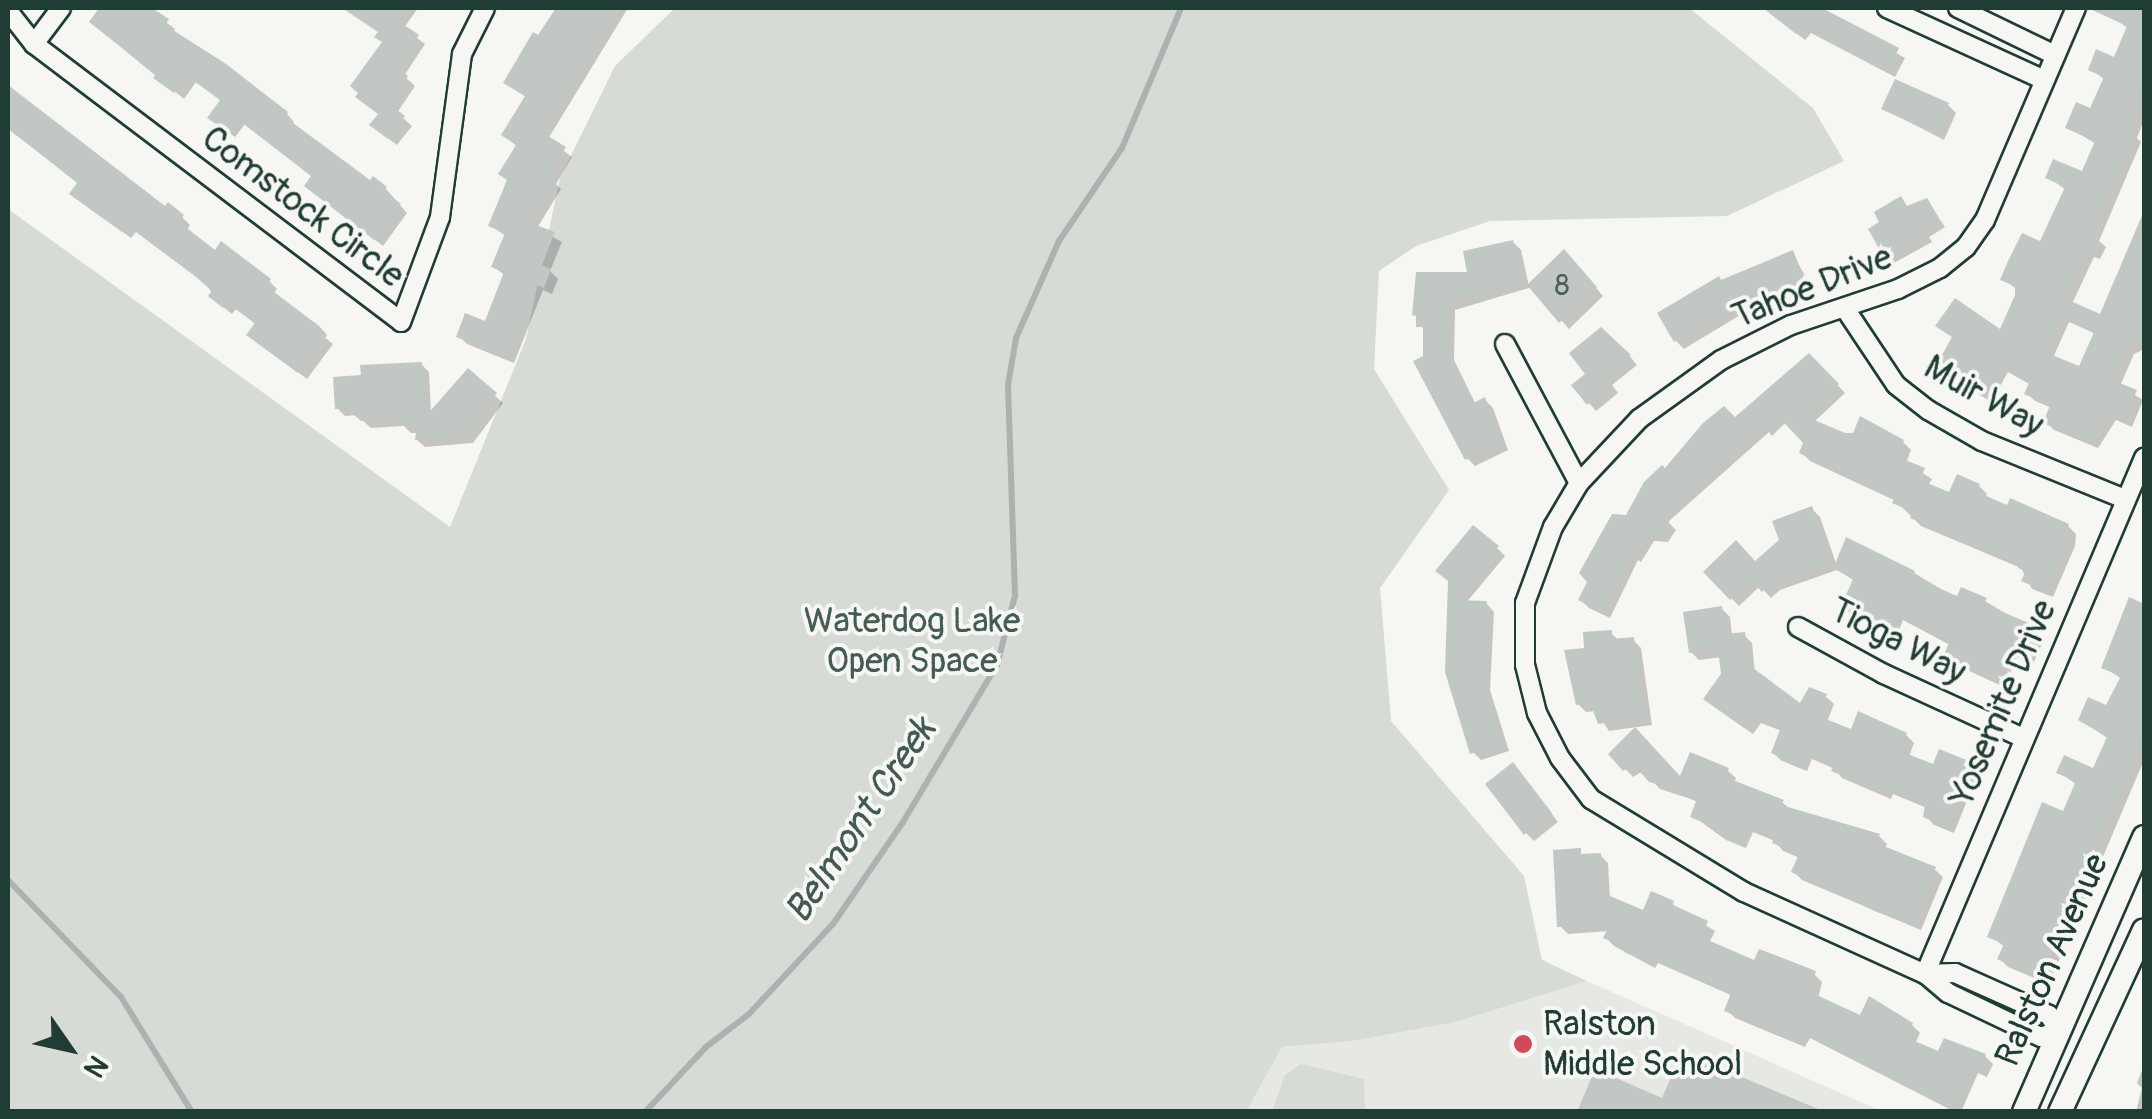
<!DOCTYPE html>
<style>
body{margin:0}
#map{position:relative;width:2152px;height:1119px;overflow:hidden;background:#f6f6f2;font-family:Pangolin,sans-serif}
div>[style]{position:absolute}
[style*='--x']{left:calc(var(--x)*1px);top:calc(var(--y)*1px);width:calc(var(--w)*1px);rotate:calc(var(--a)*1deg)}
.built>*{inset:0;background:#e6e8e4}
.green>*{inset:0;background:#d6dbd6}
.shadow>*{inset:0;background:#0003}
.stream>*{height:6px;margin:-3px;padding:0 3px;transform-origin:3px;border-radius:3px;background:#aab3ae}
.building>*{inset:0;background:#c1c8c3}
.roads{filter:drop-shadow(2px 0 #1f3d34) drop-shadow(-2px 0 #1f3d34) drop-shadow(0 2px #1f3d34) drop-shadow(0 -2px #1f3d34)}
.minor>*{height:18px;margin:-9px;padding:0 9px;transform-origin:9px;border-radius:9px;background:#f6f6f2}
.secondary>*{height:22px;margin:-11px;padding:0 11px;transform-origin:11px;border-radius:11px;background:#f6f6f2}
.dots>*{width:28px;height:28px;translate:-50% -50%;box-sizing:border-box;border:5px solid #f6f6f2;border-radius:50%}
span{translate:-50% -50%;white-space:nowrap;text-align:center;line-height:1.15;-webkit-text-stroke:8px #f6f6f2;paint-order:stroke}
.number-label{font-size:30px;color:#486058}
.number-label span{-webkit-text-stroke-width:0}
.street-label{font-size:35px;color:#1f3d34}
.park-label{font-size:35px;color:#445d54}
.poi-label{font-size:35px;color:#1f3d34}
.left{translate:0 -50%;text-align:left}
.water-label{font-size:38px;color:#425a52;font-style:italic}
.frame{position:absolute;inset:0;border:10px solid #1f3d34;pointer-events:none}
.north{position:absolute;left:20px;top:999px;width:100px;height:100px;-webkit-text-stroke:8px #f6f6f2;paint-order:stroke;rotate:124deg;font-size:28px;font-weight:700;line-height:40px;text-align:center;color:#1f3d34}
.north::after{content:'';display:block;margin:auto;width:35px;height:45px;background:#1f3d34;clip-path:polygon(50% 0,100% 100%,50% 72%,0 100%)}
</style>
<div id="map">
<div class="built">
<i style="clip-path:polygon(1587px 981px,1881px 1111px,1246px 1112px,1282px 1047px,1352px 1041px,1456px 1022px)"></i>
</div>
<div class="green">
<i style="clip-path:polygon(675px 8px,1689px 8px,1813px 108px,1844px 161px,1727px 216px,1490px 221px,1416px 246px,1379px 271px,1374px 369px,1449px 490px,1380px 588px,1391px 721px,1524px 876px,1542px 960px,1587px 981px,1456px 1022px,1352px 1041px,1282px 1047px,1246px 1112px,8px 1111px,8px 209px,450px 527px,526px 339px,560px 178px,615px 66px)"></i>
<i style="clip-path:polygon(1301px 1064px,1364px 1079px,1365px 1111px,1272px 1111px,1285px 1075px)"></i>
</div>
<div class="shadow">
<i style="clip-path:polygon(102px 8px,147px 8px,175px 29px,172px 34px,287px 114px,294px 122px,292px 125px,371px 184px,374px 180px,386px 189px,407px 213px,383px 246px,315px 194px,314px 177px,245px 124px,235px 137px,218px 125px,223px 101px,196px 82px,184px 99px,100px 30px,92px 22px)"></i>
<i style="clip-path:polygon(358px 8px,418px 8px,404px 28px,425px 44px,404px 76px,415px 86px,397px 113px,412px 126px,397px 145px,381px 133px,384px 44px,380px 33px,354px 13px)"></i>
<i style="clip-path:polygon(559px 8px,628px 8px,548px 139px,572px 157px,556px 184px,561px 189px,537px 228px,562px 242px,550px 271px,558px 279px,552px 294px,543px 290px,514px 363px,467px 344px,459px 336px,487px 324px,506px 276px,494px 267px,506px 236px,491px 226px,518px 147px,504px 135px,527px 98px,506px 82px)"></i>
<i style="clip-path:polygon(1764px 8px,1816px 8px,1905px 58px,1895px 77px,1811px 33px,1805px 40px)"></i>
<i style="clip-path:polygon(evenodd,2116px 8px,2144px 8px,2144px 120px,2137px 138px,2141px 142px,2099px 241px,2106px 247px,2100px 259px,2094px 257px,2072px 304px,2101px 317px,2144px 213px,2144px 349px,2134px 354px,2120px 386px,2143px 400px,2132px 427px,2116px 420px,2098px 448px,2054px 430px,2046px 422px,2052px 408px,2035px 401px,2027px 393px,2031px 385px,2008px 372px,1991px 402px,1947px 374px,1939px 366px,1954px 338px,1939px 326px,2001px 333px,2018px 290px,2003px 279px,2041px 244px,2066px 190px,2048px 177px,2083px 175px,2096px 144px,2068px 127px,2092px 112px,2105px 80px,2091px 69px,2115px 60px,2129px 29px,2112px 17px,2116px 8px,2069px 322px,2096px 334px,2081px 370px,2053px 358px,2069px 322px)"></i>
<i style="clip-path:polygon(8px 87px,166px 209px,182px 217px,190px 225px,186px 231px,215px 253px,269px 281px,277px 289px,273px 295px,333px 344px,307px 379px,258px 342px,257px 325px,236px 309px,232px 314px,219px 304px,206px 284px,136px 232px,131px 238px,80px 201px,80px 184px,8px 129px)"></i>
<i style="clip-path:polygon(1948px 105px,1956px 113px,1944px 140px,1884px 109px)"></i>
<i style="clip-path:polygon(1900px 199px,1909px 208px,1926px 200px,1945px 227px,1929px 237px,1932px 242px,1894px 263px,1886px 255px)"></i>
<i style="clip-path:polygon(1513px 242px,1521px 250px,1529px 286px,1572px 260px,1603px 296px,1569px 329px,1532px 287px,1455px 310px,1454px 360px,1476px 405px,1485px 400px,1493px 408px,1508px 450px,1475px 466px,1467px 458px,1425px 358px,1426px 333px,1415px 315px)"></i>
<i style="clip-path:polygon(1792px 253px,1811px 286px,1737px 317px,1684px 349px,1676px 341px,1660px 314px)"></i>
<i style="clip-path:polygon(1628px 354px,1637px 365px,1612px 385px,1618px 393px,1596px 411px,1574px 386px)"></i>
<i style="clip-path:polygon(1809px 356px,1845px 393px,1814px 422px,1844px 435px,1903px 442px,1911px 450px,1906px 463px,1932px 479px,1928px 486px,1951px 496px,1979px 486px,1987px 494px,1985px 498px,2068px 526px,2076px 534px,2075px 546px,2053px 597px,2032px 589px,2021px 568px,1921px 526px,1896px 501px,1810px 461px,1802px 453px,1806px 443px,1786px 422px,1772px 436px,1769px 432px,1668px 522px,1676px 530px,1668px 542px,1654px 541px,1641px 562px,1638px 560px,1610px 618px,1589px 608px,1581px 600px,1627px 518px,1665px 471px,1735px 421px)"></i>
<i style="clip-path:polygon(421px 364px,429px 372px,431px 413px,468px 371px,503px 403px,473px 443px,425px 447px,417px 440px,418px 433px,411px 433px,404px 426px,371px 428px,357px 415px,345px 416px,337px 408px,363px 378px)"></i>
<i style="clip-path:polygon(1812px 509px,1820px 517px,1837px 566px,1914px 573px,1958px 599px,1985px 601px,2045px 637px,2033px 664px,2017px 657px,2004px 687px,1954px 664px,1946px 656px,1950px 645px,1903px 620px,1896px 638px,1843px 608px,1855px 581px,1837px 570px,1780px 590px,1771px 598px,1760px 586px,1739px 606px,1706px 572px,1755px 564px)"></i>
<i style="clip-path:polygon(1497px 548px,1505px 556px,1466px 603px,1486px 603px,1494px 612px,1490px 690px,1509px 751px,1481px 760px,1473px 752px,1451px 582px)"></i>
<i style="clip-path:polygon(2131px 601px,2144px 606px,2144px 760px,2049px 984px,2008px 967px,2000px 959px,2005px 947px,1990px 936px,2065px 815px,2077px 785px,2059px 772px,2095px 771px,2109px 739px,2081px 720px,2107px 708px,2122px 679px,2104px 667px)"></i>
<i style="clip-path:polygon(1722px 609px,1730px 617px,1732px 636px,1744px 635px,1752px 643px,1755px 673px,1801px 706px,1825px 696px,1834px 704px,1827px 722px,1852px 732px,1906px 735px,1914px 743px,1909px 757px,1934px 767px,1968px 763px,1976px 771px,1975px 781px,1954px 833px,1934px 825px,1926px 816px,1927px 808px,1893px 794px,1891px 799px,1879px 794px,1842px 778px,1835px 769px,1812px 759px,1807px 771px,1782px 761px,1773px 753px,1782px 731px,1761px 723px,1753px 734px,1715px 707px,1724px 675px,1722px 657px,1699px 660px,1691px 652px)"></i>
<i style="clip-path:polygon(1611px 633px,1619px 641px,1633px 640px,1641px 648px,1652px 725px,1609px 731px,1596px 711px,1586px 712px,1578px 704px,1586px 650px)"></i>
<i style="clip-path:polygon(1611px 754px,1681px 780px,1727px 770px,1736px 778px,1734px 783px,1782px 802px,1791px 810px,1879px 836px,1887px 844px,1885px 849px,1934px 869px,1943px 877px,1921px 930px,1802px 880px,1794px 872px,1800px 858px,1783px 851px,1775px 841px,1753px 832px,1746px 848px,1726px 840px,1693px 816px,1698px 803px,1694px 800px,1660px 789px,1643px 771px,1633px 777px)"></i>
<i style="clip-path:polygon(1520px 773px,1558px 822px,1534px 841px,1526px 833px)"></i>
<i style="clip-path:polygon(1600px 855px,1608px 863px,1610px 899px,1644px 913px,1672px 904px,1715px 931px,1709px 943px,1755px 963px,1814px 974px,1822px 982px,1818px 998px,1862px 1019px,1911px 1024px,1920px 1033px,1915px 1044px,1939px 1055px,1985px 1056px,1993px 1064px,1987px 1077px,1978px 1073px,1961px 1112px,1955px 1112px,1810px 1038px,1805px 1047px,1735px 1018px,1727px 1010px,1733px 996px,1658px 963px,1655px 968px,1614px 946px,1606px 938px,1609px 931px,1568px 934px,1560px 926px)"></i>
<i style="clip-path:polygon(2144px 1065px,2144px 1112px,2136px 1112px,2142px 1088px,2137px 1083px)"></i>
</div>
<div class="stream">
<i style="--x:8;--y:880;--w:163;--a:46"></i>
<i style="--x:121;--y:997;--w:135;--a:58.3"></i>
<i style="--x:645;--y:1112;--w:89;--a:-46.8"></i>
<i style="--x:706;--y:1047;--w:54;--a:-37.5"></i>
<i style="--x:749;--y:1014;--w:123;--a:-47"></i>
<i style="--x:833;--y:924;--w:124;--a:-55.5"></i>
<i style="--x:903;--y:822;--w:183;--a:-59.1"></i>
<i style="--x:997;--y:665;--w:71;--a:-75.4"></i>
<i style="--x:1015;--y:596;--w:211;--a:-91.9"></i>
<i style="--x:1008;--y:385;--w:48;--a:-80.3"></i>
<i style="--x:1016;--y:338;--w:106;--a:-66.1"></i>
<i style="--x:1059;--y:241;--w:112;--a:-55.9"></i>
<i style="--x:1122;--y:148;--w:152;--a:-67.1"></i>
</div>
<div class="building">
<i style="clip-path:polygon(99px 8px,152px 8px,169px 19px,165px 25px,226px 64px,288px 112px,285px 117px,370px 180px,373px 176px,387px 187px,384px 191px,401px 204px,374px 240px,304px 186px,311px 176px,236px 118px,226px 131px,207px 118px,220px 100px,187px 76px,174px 93px,153px 78px,156px 74px,89px 22px)"></i>
<i style="clip-path:polygon(342px 8px,405px 8px,397px 20px,419px 35px,397px 68px,408px 76px,390px 104px,405px 116px,388px 139px,369px 125px,378px 114px,355px 97px,358px 93px,350px 86px,382px 42px,374px 37px,378px 32px)"></i>
<i style="clip-path:polygon(556px 8px,615px 8px,540px 131px,566px 147px,548px 175px,555px 179px,528px 222px,555px 232px,542px 265px,551px 269px,544px 288px,534px 284px,506px 356px,456px 337px,465px 313px,485px 321px,504px 272px,491px 267px,505px 233px,488px 226px,507px 180px,498px 174px,516px 145px,501px 135px,525px 96px,503px 83px,533px 32px,538px 35px)"></i>
<i style="clip-path:polygon(1763px 8px,1822px 8px,1899px 48px,1887px 71px,1802px 26px,1796px 34px)"></i>
<i style="clip-path:polygon(evenodd,2088px 8px,2144px 8px,2144px 78px,2133px 104px,2139px 106px,2130px 130px,2135px 132px,2091px 234px,2099px 237px,2092px 253px,2085px 250px,2064px 298px,2100px 314px,2144px 211px,2144px 346px,2133px 341px,2127px 346px,2112px 380px,2137px 390px,2124px 420px,2107px 413px,2090px 442px,2043px 423px,2050px 405px,2024px 394px,2029px 383px,2000px 366px,1983px 396px,1936px 366px,1952px 337px,1935px 326px,1955px 298px,2000px 329px,2015px 295px,2015px 286px,2000px 280px,2008px 261px,2022px 233px,2040px 241px,2065px 187px,2045px 178px,2053px 159px,2082px 171px,2095px 141px,2065px 128px,2076px 102px,2090px 108px,2104px 77px,2088px 70px,2096px 49px,2114px 57px,2127px 26px,2088px 8px,2061px 315px,2095px 330px,2079px 366px,2045px 352px,2061px 315px)"></i>
<i style="clip-path:polygon(1895px 79px,1949px 103px,1936px 134px,1881px 109px)"></i>
<i style="clip-path:polygon(8px 85px,165px 206px,168px 202px,184px 215px,179px 222px,215px 250px,221px 241px,271px 279px,266px 286px,319px 326px,327px 335px,298px 373px,246px 335px,255px 323px,227px 303px,223px 308px,208px 296px,212px 291px,195px 276px,127px 225px,122px 232px,69px 194px,77px 183px,8px 128px)"></i>
<i style="clip-path:polygon(1901px 196px,1907px 206px,1927px 198px,1939px 218px,1923px 228px,1926px 233px,1884px 257px,1868px 229px,1879px 222px,1874px 212px)"></i>
<i style="clip-path:polygon(1513px 240px,1523px 280px,1448px 303px,1447px 350px,1473px 403px,1485px 397px,1501px 442px,1465px 460px,1413px 361px,1423px 356px,1423px 327px,1416px 327px,1416px 315px,1412px 316px,1416px 272px,1467px 272px,1463px 251px)"></i>
<i style="clip-path:polygon(1564px 249px,1597px 287px,1559px 323px,1527px 285px)"></i>
<i style="clip-path:polygon(1793px 250px,1804px 278px,1729px 309px,1674px 342px,1657px 313px,1719px 276px,1721px 280px)"></i>
<i style="clip-path:polygon(1601px 327px,1631px 355px,1606px 376px,1612px 384px,1587px 405px,1571px 385px,1585px 374px,1569px 353px)"></i>
<i style="clip-path:polygon(1809px 353px,1839px 384px,1805px 416px,1845px 433px,1853px 433px,1860px 416px,1904px 440px,1898px 457px,1925px 468px,1920px 480px,1949px 492px,1957px 474px,1980px 484px,1977px 492px,2007px 505px,2010px 498px,2069px 524px,2065px 534px,2069px 536px,2045px 591px,2021px 581px,2026px 571px,2018px 568px,2019px 564px,1910px 518px,1913px 512px,1892px 503px,1895px 498px,1799px 453px,1803px 443px,1777px 415px,1762px 430px,1760px 425px,1660px 514px,1670px 520px,1660px 535px,1646px 534px,1632px 556px,1629px 554px,1602px 612px,1578px 600px,1587px 582px,1579px 573px,1612px 514px,1626px 515px,1644px 482px,1662px 465px,1665px 468px,1703px 423px,1724px 406px,1735px 417px)"></i>
<i style="clip-path:polygon(422px 362px,425px 417px,468px 368px,497px 393px,465px 429px,466px 436px,415px 440px,417px 425px,400px 426px,400px 419px,361px 421px,346px 408px,335px 409px,333px 377px,361px 375px,360px 365px)"></i>
<i style="clip-path:polygon(1812px 506px,1831px 561px,1772px 582px,1762px 592px,1751px 580px,1730px 600px,1703px 572px,1736px 540px,1755px 561px,1779px 540px,1772px 521px)"></i>
<i style="clip-path:polygon(1473px 525px,1499px 546px,1454px 600px,1487px 601px,1483px 680px,1503px 743px,1470px 754px,1445px 672px,1448px 581px,1435px 571px)"></i>
<i style="clip-path:polygon(1846px 537px,1915px 571px,1913px 577px,1957px 596px,1961px 587px,1987px 598px,1984px 604px,2038px 627px,2025px 658px,2008px 651px,1996px 680px,1943px 657px,1949px 643px,1926px 627px,1895px 614px,1888px 632px,1840px 608px,1854px 577px,1833px 569px)"></i>
<i style="clip-path:polygon(2129px 597px,2144px 604px,2144px 732px,2041px 978px,1997px 959px,2004px 944px,1987px 937px,2042px 802px,2063px 811px,2076px 781px,2056px 773px,2064px 755px,2093px 768px,2107px 737px,2078px 720px,2088px 697px,2106px 705px,2121px 676px,2101px 668px)"></i>
<i style="clip-path:polygon(1722px 606px,1726px 634px,1745px 632px,1749px 665px,1800px 703px,1809px 687px,1827px 694px,1818px 716px,1851px 729px,1858px 711px,1907px 733px,1900px 751px,1933px 764px,1939px 749px,1969px 761px,1946px 827px,1923px 817px,1925px 804px,1885px 788px,1883px 793px,1868px 787px,1831px 771px,1834px 765px,1803px 753px,1799px 765px,1771px 753px,1781px 727px,1752px 716px,1744px 728px,1703px 699px,1721px 674px,1718px 649px,1689px 653px,1683px 612px)"></i>
<i style="clip-path:polygon(1612px 630px,1612px 639px,1634px 637px,1645px 717px,1598px 724px,1590px 703px,1576px 705px,1564px 650px,1584px 648px,1583px 632px)"></i>
<i style="clip-path:polygon(1635px 727px,1680px 776px,1690px 752px,1729px 768px,1725px 777px,1784px 800px,1781px 805px,1880px 834px,1876px 843px,1936px 867px,1914px 922px,1911px 925px,1877px 912px,1791px 872px,1799px 854px,1772px 843px,1774px 838px,1744px 826px,1738px 842px,1715px 832px,1717px 828px,1690px 817px,1696px 801px,1691px 799px,1693px 795px,1649px 782px,1633px 764px,1623px 771px,1608px 754px)"></i>
<i style="clip-path:polygon(1513px 762px,1552px 813px,1524px 835px,1485px 784px)"></i>
<i style="clip-path:polygon(1581px 848px,1581px 854px,1601px 853px,1603px 893px,1643px 910px,1651px 891px,1674px 901px,1673px 905px,1708px 921px,1701px 937px,1754px 960px,1759px 949px,1816px 971px,1810px 991px,1823px 998px,1860px 1015px,1869px 996px,1913px 1023px,1906px 1037px,1938px 1051px,1944px 1038px,1986px 1054px,1979px 1071px,1970px 1067px,1952px 1108px,1801px 1032px,1797px 1041px,1724px 1011px,1731px 993px,1649px 957px,1647px 962px,1624px 952px,1626px 948px,1603px 938px,1610px 924px,1557px 927px,1553px 850px)"></i>
<i style="clip-path:polygon(1682px 1052px,1823px 1111px,1823px 1112px,1577px 1112px,1595px 1069px,1662px 1098px)"></i>
</div>
<div class="roads">
<div class="minor">
<i style="--x:1887;--y:8;--w:173;--a:24.6"></i>
<i style="--x:1958;--y:8;--w:108;--a:25.9"></i>
<i style="--x:8;--y:11;--w:42;--a:51.8"></i>
<i style="--x:34;--y:44;--w:460;--a:37.1"></i>
<i style="--x:401;--y:322;--w:112;--a:-69.6"></i>
<i style="--x:440;--y:217;--w:164;--a:-82.3"></i>
<i style="--x:462;--y:54;--w:51;--a:-63.4"></i>
<i style="--x:34;--y:44;--w:45;--a:-53.1"></i>
<i style="--x:1846;--y:310;--w:90;--a:56.3"></i>
<i style="--x:1896;--y:385;--w:41;--a:38"></i>
<i style="--x:1928;--y:410;--w:62;--a:29.9"></i>
<i style="--x:1982;--y:441;--w:154;--a:22.1"></i>
<i style="--x:1505;--y:344;--w:157;--a:62"></i>
<i style="--x:1798;--y:627;--w:98;--a:28.7"></i>
<i style="--x:1884;--y:674;--w:153;--a:24.7"></i>
<i style="--x:1925;--y:974;--w:30;--a:-2"></i>
<i style="--x:1955;--y:973;--w:103;--a:24.1"></i>
<i style="--x:2049;--y:1015;--w:19;--a:58"></i>
<i style="--x:2059;--y:1031;--w:19;--a:162"></i>
<i style="--x:2041;--y:1037;--w:10;--a:-156"></i>
<i style="--x:2032;--y:1033;--w:93;--a:-154.5"></i>
<i style="--x:1948;--y:993;--w:30;--a:-140"></i>
<i style="--x:1925;--y:974;--w:199;--a:-155.6"></i>
<i style="--x:1744;--y:892;--w:179;--a:-148.7"></i>
<i style="--x:1591;--y:799;--w:51;--a:-127.1"></i>
<i style="--x:1560;--y:758;--w:51;--a:-117.1"></i>
<i style="--x:1537;--y:713;--w:49;--a:-104"></i>
<i style="--x:1525;--y:665;--w:62;--a:-90"></i>
<i style="--x:1525;--y:603;--w:81;--a:-69.8"></i>
<i style="--x:1553;--y:527;--w:51;--a:-59.4"></i>
<i style="--x:1579;--y:483;--w:88;--a:-46.8"></i>
<i style="--x:1639;--y:419;--w:101;--a:-35.7"></i>
<i style="--x:1721;--y:360;--w:78;--a:-26.6"></i>
<i style="--x:1791;--y:325;--w:113;--a:-18.6"></i>
<i style="--x:1898;--y:289;--w:47;--a:-26.6"></i>
<i style="--x:1940;--y:268;--w:33;--a:-39"></i>
<i style="--x:1966;--y:247;--w:33;--a:-55"></i>
<i style="--x:1985;--y:220;--w:231;--a:-66.8"></i>
<i style="--x:1925;--y:974;--w:561;--a:-67"></i>
</div>
<div class="secondary">
<i style="--x:2024;--y:1112;--w:300;--a:-66.4"></i>
<i style="--x:2060;--y:1112;--w:200;--a:-65.2"></i>
</div>
</div>
<div class="dots">
<i style="left:1523px;top:1044px;background:#d1495b"></i>
</div>
<div class="number-label">
<span style="left:1562px;top:286px">8</span>
</div>
<div class="street-label">
<span style="left:303px;top:207px;rotate:37deg">Comstock Circle</span>
<span style="left:1812px;top:287px;rotate:-22deg">Tahoe Drive</span>
<span style="left:1984px;top:396px;rotate:29deg">Muir Way</span>
<span style="left:1898px;top:641px;rotate:27deg">Tioga Way</span>
<span style="left:2003px;top:703px;rotate:-67deg">Yosemite Drive</span>
<span style="left:2052px;top:960px;rotate:-66deg">Ralston Avenue</span>
</div>
<div class="park-label">
<span style="left:912px;top:641px">Waterdog Lake<br>Open Space</span>
</div>
<div class="poi-label">
<span class="left" style="left:1543px;top:1044px">Ralston<br>Middle School</span>
</div>
<div class="water-label">
<span style="left:861px;top:821px;rotate:-56deg">Belmont Creek</span>
</div>
<div class="frame"></div>
<div class="north">N</div>
</div>
